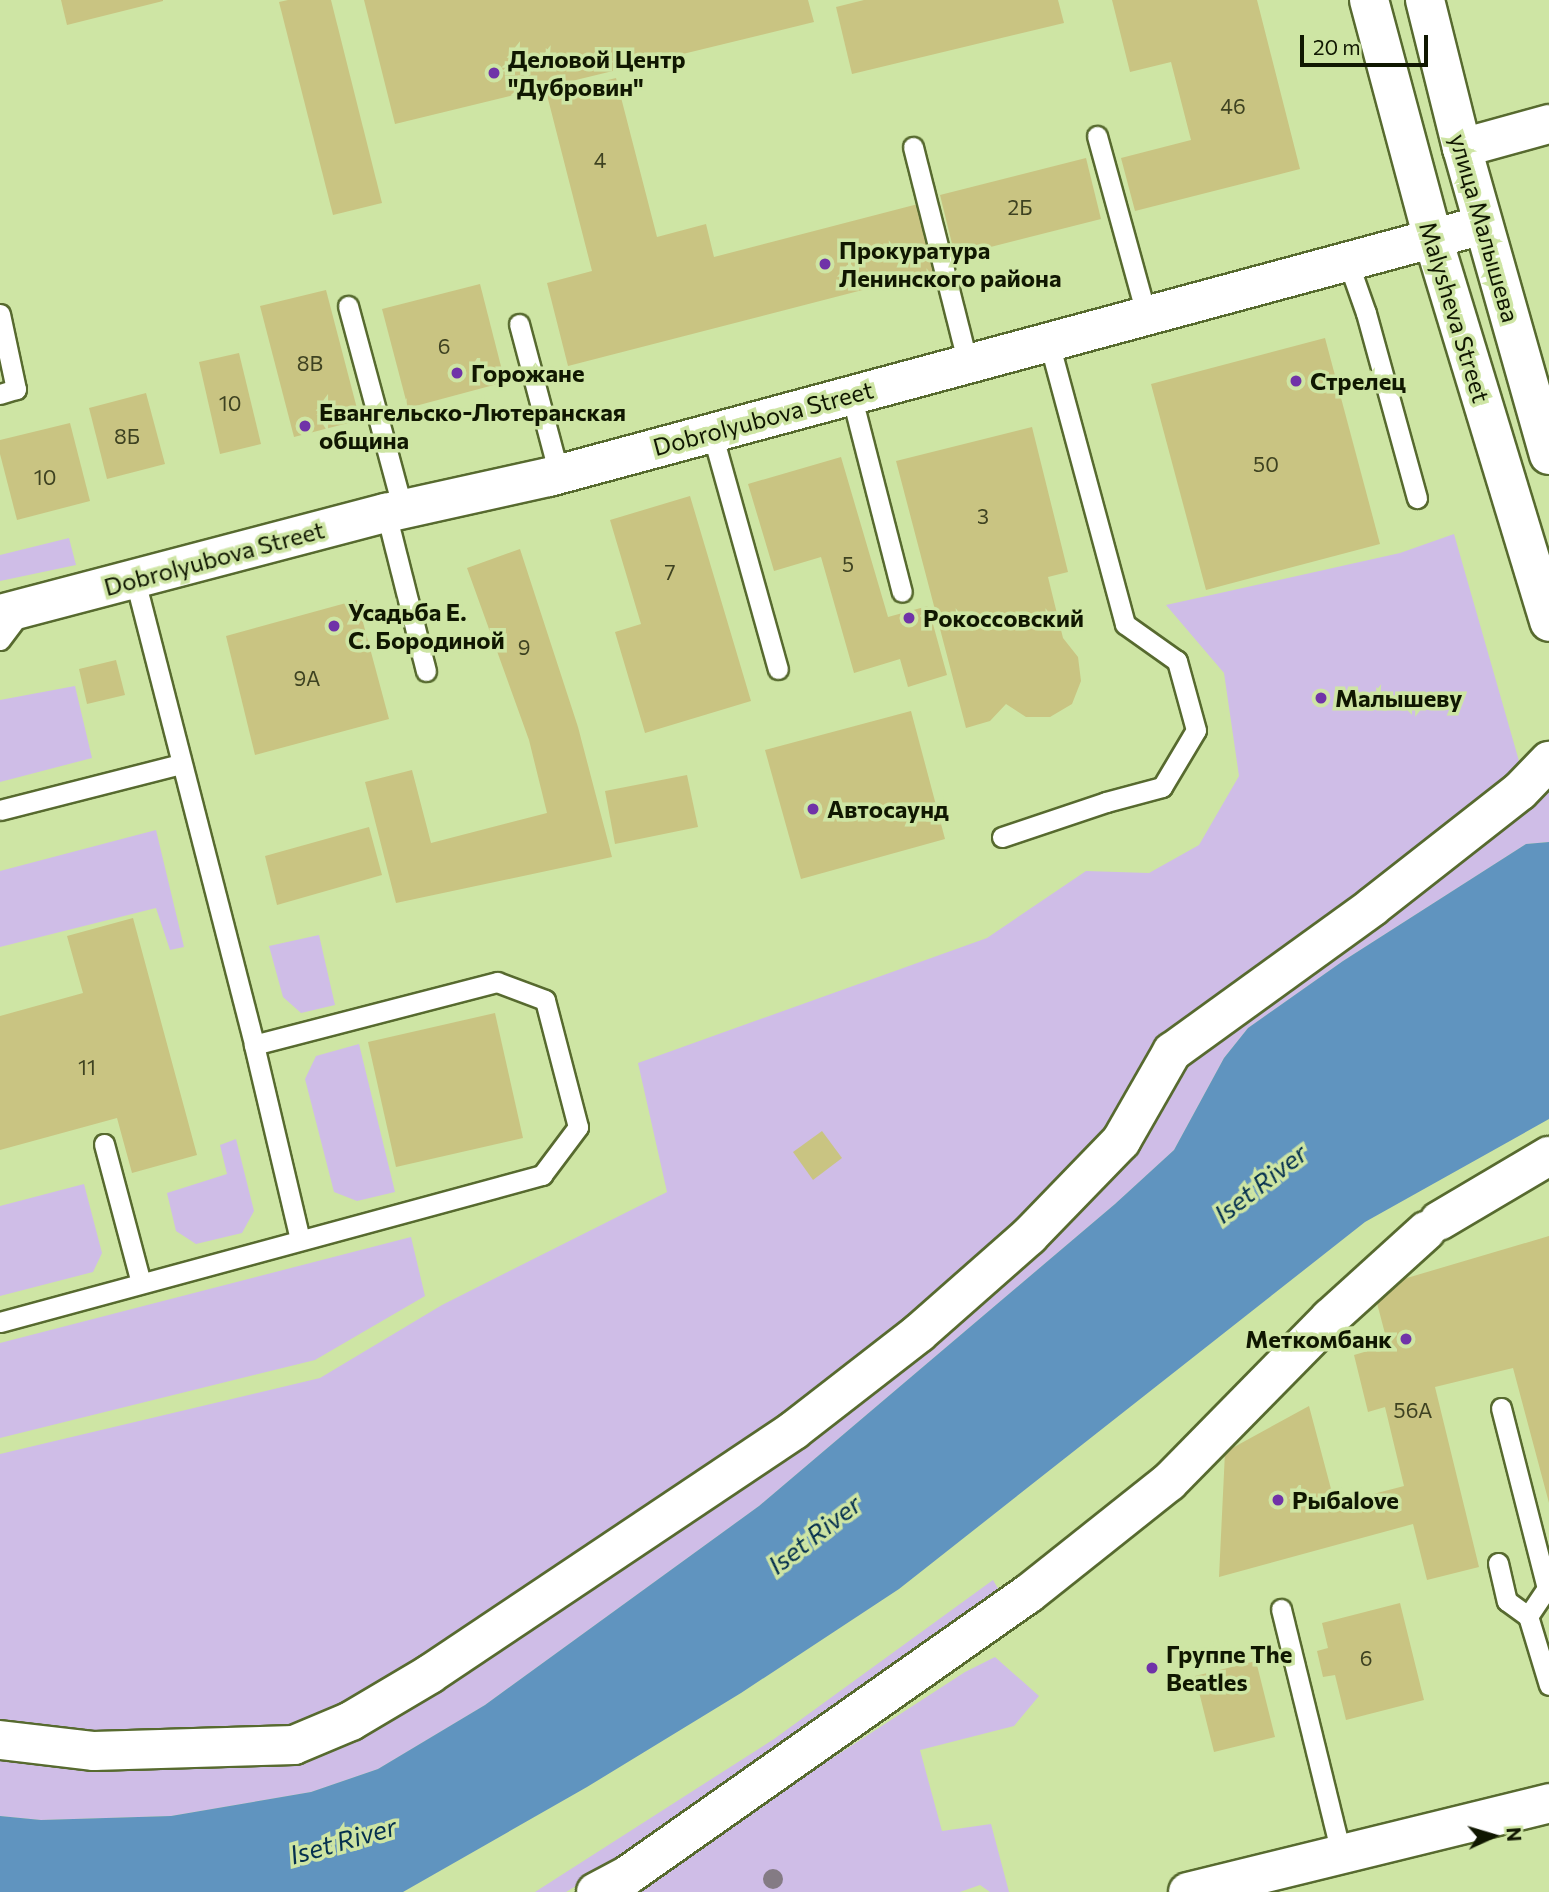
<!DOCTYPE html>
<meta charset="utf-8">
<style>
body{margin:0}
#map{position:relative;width:1549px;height:1892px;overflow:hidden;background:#cee5a4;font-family:Commissioner,sans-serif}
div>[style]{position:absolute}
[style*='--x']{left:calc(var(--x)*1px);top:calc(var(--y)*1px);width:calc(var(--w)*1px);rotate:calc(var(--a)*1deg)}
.green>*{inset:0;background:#cfbde7}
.water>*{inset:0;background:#6094bf}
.building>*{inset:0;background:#c9c482}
.roads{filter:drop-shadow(2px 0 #576a2f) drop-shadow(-2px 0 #576a2f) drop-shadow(0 2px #576a2f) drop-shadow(0 -2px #576a2f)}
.lane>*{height:19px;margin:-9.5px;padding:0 9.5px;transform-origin:9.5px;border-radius:9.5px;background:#fff}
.street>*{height:38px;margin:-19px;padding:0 19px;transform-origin:19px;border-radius:19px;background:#fff}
.secondary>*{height:38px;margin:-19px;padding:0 19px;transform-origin:19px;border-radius:19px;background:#fff}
.trees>*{width:20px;height:20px;margin:-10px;border-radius:50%;background:#847b84}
.dots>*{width:19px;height:19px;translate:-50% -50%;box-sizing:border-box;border:4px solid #cee5a4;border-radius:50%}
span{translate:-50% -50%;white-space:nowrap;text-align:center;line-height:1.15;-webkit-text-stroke:7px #cee5a4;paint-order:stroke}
.number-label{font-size:21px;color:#3e4221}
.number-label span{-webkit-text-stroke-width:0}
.poi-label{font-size:24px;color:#101701;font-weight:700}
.left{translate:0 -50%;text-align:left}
.right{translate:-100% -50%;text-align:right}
.street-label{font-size:24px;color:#101701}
.water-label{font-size:26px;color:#05304e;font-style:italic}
.north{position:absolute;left:1458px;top:1801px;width:70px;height:70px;-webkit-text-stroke:5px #cee5a4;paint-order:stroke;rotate:86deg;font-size:19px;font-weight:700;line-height:28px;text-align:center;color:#101701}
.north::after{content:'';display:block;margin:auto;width:24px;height:32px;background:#101701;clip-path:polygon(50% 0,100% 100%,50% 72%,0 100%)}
.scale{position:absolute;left:1300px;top:35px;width:128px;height:32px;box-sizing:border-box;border:4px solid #101701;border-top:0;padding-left:9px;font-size:21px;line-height:24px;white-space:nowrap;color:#101701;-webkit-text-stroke:5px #cee5a4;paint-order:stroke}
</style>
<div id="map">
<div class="green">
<i style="clip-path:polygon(1454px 534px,1519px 761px,1549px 780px,1549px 842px,1526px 844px,1343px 961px,1248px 1028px,1224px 1058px,1174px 1150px,1115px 1204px,759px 1506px,485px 1705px,378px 1769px,311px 1792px,171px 1816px,41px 1820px,0 1816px,0 1454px,320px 1378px,442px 1305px,667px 1192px,638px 1063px,987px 938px,1086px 871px,1149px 873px,1199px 845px,1239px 776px,1224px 673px,1166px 605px,1400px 553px)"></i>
<i style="clip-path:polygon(69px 538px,76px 565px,0 581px,0 555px)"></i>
<i style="clip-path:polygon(75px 686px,92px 758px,0 782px,0 700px)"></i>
<i style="clip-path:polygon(156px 830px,184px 947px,170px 950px,156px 908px,0 947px,0 871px)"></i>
<i style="clip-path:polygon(319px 935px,335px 1005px,301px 1013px,283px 997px,269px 946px)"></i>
<i style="clip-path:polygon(359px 1044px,395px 1192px,357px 1201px,334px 1192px,305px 1079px,316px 1056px)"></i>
<i style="clip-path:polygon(236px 1139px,254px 1211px,242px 1233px,196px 1244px,176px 1231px,167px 1193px,227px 1174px,220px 1145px)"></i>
<i style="clip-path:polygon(84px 1184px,102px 1253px,93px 1272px,0 1296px,0 1206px)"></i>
<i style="clip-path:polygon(411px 1237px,425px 1296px,315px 1360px,0 1438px,0 1343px)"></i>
<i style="clip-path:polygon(993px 1580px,1006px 1602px,625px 1856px,566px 1892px,535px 1892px,774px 1739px)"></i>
<i style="clip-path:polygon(995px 1657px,1039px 1696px,1014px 1726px,920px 1750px,942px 1831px,991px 1824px,1009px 1892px,990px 1892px,980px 1885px,960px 1892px,626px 1892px,965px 1672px)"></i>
</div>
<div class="water">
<i style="clip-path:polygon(1549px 842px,1549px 1119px,1365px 1222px,899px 1589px,741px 1693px,587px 1787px,403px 1892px,0 1892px,0 1816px,41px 1820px,171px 1816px,311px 1792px,378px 1769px,485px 1705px,759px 1506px,1115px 1204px,1174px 1150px,1224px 1058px,1248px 1028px,1343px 961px,1526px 844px)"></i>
</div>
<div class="building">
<i style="clip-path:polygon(61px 0,163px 0,163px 1px,67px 25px)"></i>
<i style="clip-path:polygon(288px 0,331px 0,382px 203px,333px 215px,279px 2px)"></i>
<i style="clip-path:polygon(364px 0,808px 0,814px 22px,395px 124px)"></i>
<i style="clip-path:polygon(864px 0,1058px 0,1064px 23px,852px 74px,836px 7px)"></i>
<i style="clip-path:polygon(1112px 0,1257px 0,1300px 169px,1135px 211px,1121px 158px,1191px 140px,1171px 62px,1130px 72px)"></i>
<i style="clip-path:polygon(616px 78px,657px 237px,706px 224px,714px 257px,918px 204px,936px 271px,568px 366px,547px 283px,592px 271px,547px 95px)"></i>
<i style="clip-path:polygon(1086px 158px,1101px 219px,955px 256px,940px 195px)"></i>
<i style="clip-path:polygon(480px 284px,505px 382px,408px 408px,382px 309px)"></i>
<i style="clip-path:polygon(326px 290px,360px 420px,294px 437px,260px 306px)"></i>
<i style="clip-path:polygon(1325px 338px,1380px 544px,1206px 590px,1151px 384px)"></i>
<i style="clip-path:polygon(239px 353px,261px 444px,220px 454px,199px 362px)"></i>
<i style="clip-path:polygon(146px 393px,165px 464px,107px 479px,89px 408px)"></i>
<i style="clip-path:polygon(70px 423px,90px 501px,17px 520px,0 454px,0 440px)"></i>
<i style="clip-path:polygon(1032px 427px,1068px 572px,1048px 577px,1063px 638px,1078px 657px,1081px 681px,1072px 704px,1050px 717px,1026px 717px,1006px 704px,990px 721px,966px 728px,896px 461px)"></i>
<i style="clip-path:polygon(841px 457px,888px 617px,928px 606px,947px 675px,908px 687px,900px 659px,854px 673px,821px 557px,774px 571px,748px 484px)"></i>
<i style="clip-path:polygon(690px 496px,751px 701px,645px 733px,615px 632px,641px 624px,610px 520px)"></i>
<i style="clip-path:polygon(520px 549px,578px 727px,612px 857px,396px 903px,365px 782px,412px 770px,431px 843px,547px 813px,529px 740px,467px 568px)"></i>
<i style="clip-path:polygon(357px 600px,389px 719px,255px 755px,226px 636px)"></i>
<i style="clip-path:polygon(116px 660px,125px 695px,87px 704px,79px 669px)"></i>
<i style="clip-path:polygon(911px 711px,945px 839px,801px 879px,765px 750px)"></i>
<i style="clip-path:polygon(687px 775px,698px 827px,615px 844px,605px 791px)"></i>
<i style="clip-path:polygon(369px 827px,382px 875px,277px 905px,265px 856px)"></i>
<i style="clip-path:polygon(133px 918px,197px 1155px,132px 1173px,117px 1118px,0 1150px,0 1016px,83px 993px,67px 936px)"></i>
<i style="clip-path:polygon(495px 1013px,523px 1138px,396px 1167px,368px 1042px)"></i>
<i style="clip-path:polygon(822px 1131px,842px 1158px,813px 1180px,793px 1152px)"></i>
<i style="clip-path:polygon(1549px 1236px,1549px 1503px,1513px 1368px,1435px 1387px,1479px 1567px,1427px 1580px,1413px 1524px,1219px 1577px,1225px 1452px,1309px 1406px,1335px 1504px,1404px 1486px,1385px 1407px,1368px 1412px,1354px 1355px,1388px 1345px,1373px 1288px)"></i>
<i style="clip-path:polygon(1400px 1603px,1424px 1700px,1346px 1720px,1335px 1675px,1323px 1677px,1317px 1651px,1328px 1648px,1322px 1623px)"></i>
<i style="clip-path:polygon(1256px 1661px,1275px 1737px,1214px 1752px,1195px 1676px)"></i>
</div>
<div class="roads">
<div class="lane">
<i style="--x:1097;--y:136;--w:188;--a:74.6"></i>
<i style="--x:913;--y:147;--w:224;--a:75.8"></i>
<i style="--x:1348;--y:262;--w:54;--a:70.6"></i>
<i style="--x:1366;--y:313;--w:192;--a:74.6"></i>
<i style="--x:348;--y:306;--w:211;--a:74.9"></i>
<i style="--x:0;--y:314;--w:77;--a:78"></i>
<i style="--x:16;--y:389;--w:17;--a:163"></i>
<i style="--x:519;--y:324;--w:155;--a:75.1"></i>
<i style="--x:851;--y:394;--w:204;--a:75.6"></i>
<i style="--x:712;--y:433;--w:245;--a:74.4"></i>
<i style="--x:386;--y:513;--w:163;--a:75.8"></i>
<i style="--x:135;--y:580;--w:480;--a:75.6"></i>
<i style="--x:254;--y:1045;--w:200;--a:76.7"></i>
<i style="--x:0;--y:640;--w:34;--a:-53"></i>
<i style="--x:0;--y:810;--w:187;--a:-14.3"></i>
<i style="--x:1002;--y:837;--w:110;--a:-18.6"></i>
<i style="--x:1106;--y:802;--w:58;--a:-15"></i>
<i style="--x:1162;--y:787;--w:66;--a:-59.2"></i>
<i style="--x:1196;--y:730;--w:72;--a:-105.4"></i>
<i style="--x:1177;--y:661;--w:64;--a:-144.6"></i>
<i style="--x:1125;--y:624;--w:291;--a:-105.1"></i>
<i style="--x:104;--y:1144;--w:144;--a:75.1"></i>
<i style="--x:0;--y:1322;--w:562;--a:-15.17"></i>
<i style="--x:542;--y:1175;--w:60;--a:-53.1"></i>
<i style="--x:578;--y:1127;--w:131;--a:-104.6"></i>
<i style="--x:545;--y:1000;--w:51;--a:-159.4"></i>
<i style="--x:497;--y:982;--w:251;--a:165.5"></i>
<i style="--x:1501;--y:1408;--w:186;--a:75.7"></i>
<i style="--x:1547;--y:1588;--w:34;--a:124"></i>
<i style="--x:1528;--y:1616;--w:72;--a:73.1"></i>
<i style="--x:1498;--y:1563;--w:39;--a:77"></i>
<i style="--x:1507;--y:1601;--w:26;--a:36"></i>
<i style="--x:1281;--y:1609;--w:252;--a:76.2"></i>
</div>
<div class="street">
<i style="--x:1462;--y:148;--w:90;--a:-15.4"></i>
<i style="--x:0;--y:614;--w:399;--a:-14.7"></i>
<i style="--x:386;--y:513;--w:167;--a:-12.5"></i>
<i style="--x:549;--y:477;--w:967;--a:-15.1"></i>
<i style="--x:1439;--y:1221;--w:128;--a:-30.6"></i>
<i style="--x:0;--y:1740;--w:95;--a:6.7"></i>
<i style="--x:94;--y:1751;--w:200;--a:-1.7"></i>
<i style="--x:294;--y:1745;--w:62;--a:-22.8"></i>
<i style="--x:351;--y:1721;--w:92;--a:-30.7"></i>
<i style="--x:430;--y:1674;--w:438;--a:-33.8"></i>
<i style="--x:794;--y:1430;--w:158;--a:-37.8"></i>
<i style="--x:919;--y:1333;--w:147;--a:-41.4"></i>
<i style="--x:1029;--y:1236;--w:132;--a:-45.9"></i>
<i style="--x:1121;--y:1141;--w:103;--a:-60.2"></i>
<i style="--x:1172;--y:1052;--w:247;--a:-35.9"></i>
<i style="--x:1372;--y:907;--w:188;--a:-38.1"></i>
<i style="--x:1520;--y:791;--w:42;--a:-46"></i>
<i style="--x:596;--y:1892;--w:36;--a:-28"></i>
<i style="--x:628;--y:1875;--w:489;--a:-35.1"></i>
<i style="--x:1028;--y:1594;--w:180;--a:-38.5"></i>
<i style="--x:1169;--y:1482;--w:230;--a:-45.5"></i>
<i style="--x:1330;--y:1318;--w:130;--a:-42.2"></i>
<i style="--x:1188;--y:1892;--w:372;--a:-13.8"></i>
</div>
<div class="secondary">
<i style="--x:1369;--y:0;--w:247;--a:75"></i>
<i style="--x:1433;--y:239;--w:400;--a:73.1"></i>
<i style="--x:1425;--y:0;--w:153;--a:76"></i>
<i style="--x:1462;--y:148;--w:319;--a:74.2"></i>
</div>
</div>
<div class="trees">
<i style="left:773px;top:1879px"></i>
</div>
<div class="dots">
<i style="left:494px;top:73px;background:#7033a8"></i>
<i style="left:825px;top:264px;background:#7033a8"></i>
<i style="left:457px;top:373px;background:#7033a8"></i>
<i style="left:1296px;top:381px;background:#7033a8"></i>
<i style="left:305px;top:426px;background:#7033a8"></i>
<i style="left:909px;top:618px;background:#7033a8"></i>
<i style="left:334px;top:626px;background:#7033a8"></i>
<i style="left:1321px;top:698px;background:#7033a8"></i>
<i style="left:813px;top:809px;background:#7033a8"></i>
<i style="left:1406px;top:1339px;background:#7033a8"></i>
<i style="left:1278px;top:1500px;background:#7033a8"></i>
<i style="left:1152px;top:1668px;background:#7033a8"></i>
</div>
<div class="number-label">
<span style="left:1233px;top:106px">46</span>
<span style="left:600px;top:160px">4</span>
<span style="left:1020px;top:207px">2Б</span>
<span style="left:444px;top:346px">6</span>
<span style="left:310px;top:363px">8В</span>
<span style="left:230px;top:403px">10</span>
<span style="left:127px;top:436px">8Б</span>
<span style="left:1266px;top:464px">50</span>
<span style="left:45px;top:477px">10</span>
<span style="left:983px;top:516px">3</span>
<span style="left:848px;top:564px">5</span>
<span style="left:670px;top:572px">7</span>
<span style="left:524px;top:647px">9</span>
<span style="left:307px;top:678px">9А</span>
<span style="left:87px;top:1067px">11</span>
<span style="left:1413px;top:1410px">56А</span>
<span style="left:1366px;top:1658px">6</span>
</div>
<div class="poi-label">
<span class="left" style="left:508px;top:73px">Деловой Центр<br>"Дубровин"</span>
<span class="left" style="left:839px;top:264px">Прокуратура<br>Ленинского района</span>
<span class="left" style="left:471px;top:373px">Горожане</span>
<span class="left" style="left:1310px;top:381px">Стрелец</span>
<span class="left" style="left:319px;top:426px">Евангельско-Лютеранская<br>община</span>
<span class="left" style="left:348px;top:626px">Усадьба Е.<br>С. Бородиной</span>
<span class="left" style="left:923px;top:618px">Рокоссовский</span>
<span class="left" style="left:1335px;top:698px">Малышеву</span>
<span class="left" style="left:827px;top:809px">Автосаунд</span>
<span class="right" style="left:1392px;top:1339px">Меткомбанк</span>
<span class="left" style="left:1292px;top:1500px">Рыбаlove</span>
<span class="left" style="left:1166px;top:1668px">Группе The<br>Beatles</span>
</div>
<div class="street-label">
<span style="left:1485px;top:228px;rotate:74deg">улица Малышева</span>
<span style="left:1455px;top:312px;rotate:73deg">Malysheva Street</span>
<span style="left:763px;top:418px;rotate:-15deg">Dobrolyubova Street</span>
<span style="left:214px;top:558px;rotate:-15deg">Dobrolyubova Street</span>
</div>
<div class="water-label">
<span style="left:1260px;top:1183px;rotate:-38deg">Iset River</span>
<span style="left:814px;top:1534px;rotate:-38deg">Iset River</span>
<span style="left:343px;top:1840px;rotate:-16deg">Iset River</span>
</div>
<div class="north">N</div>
<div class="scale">20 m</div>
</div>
